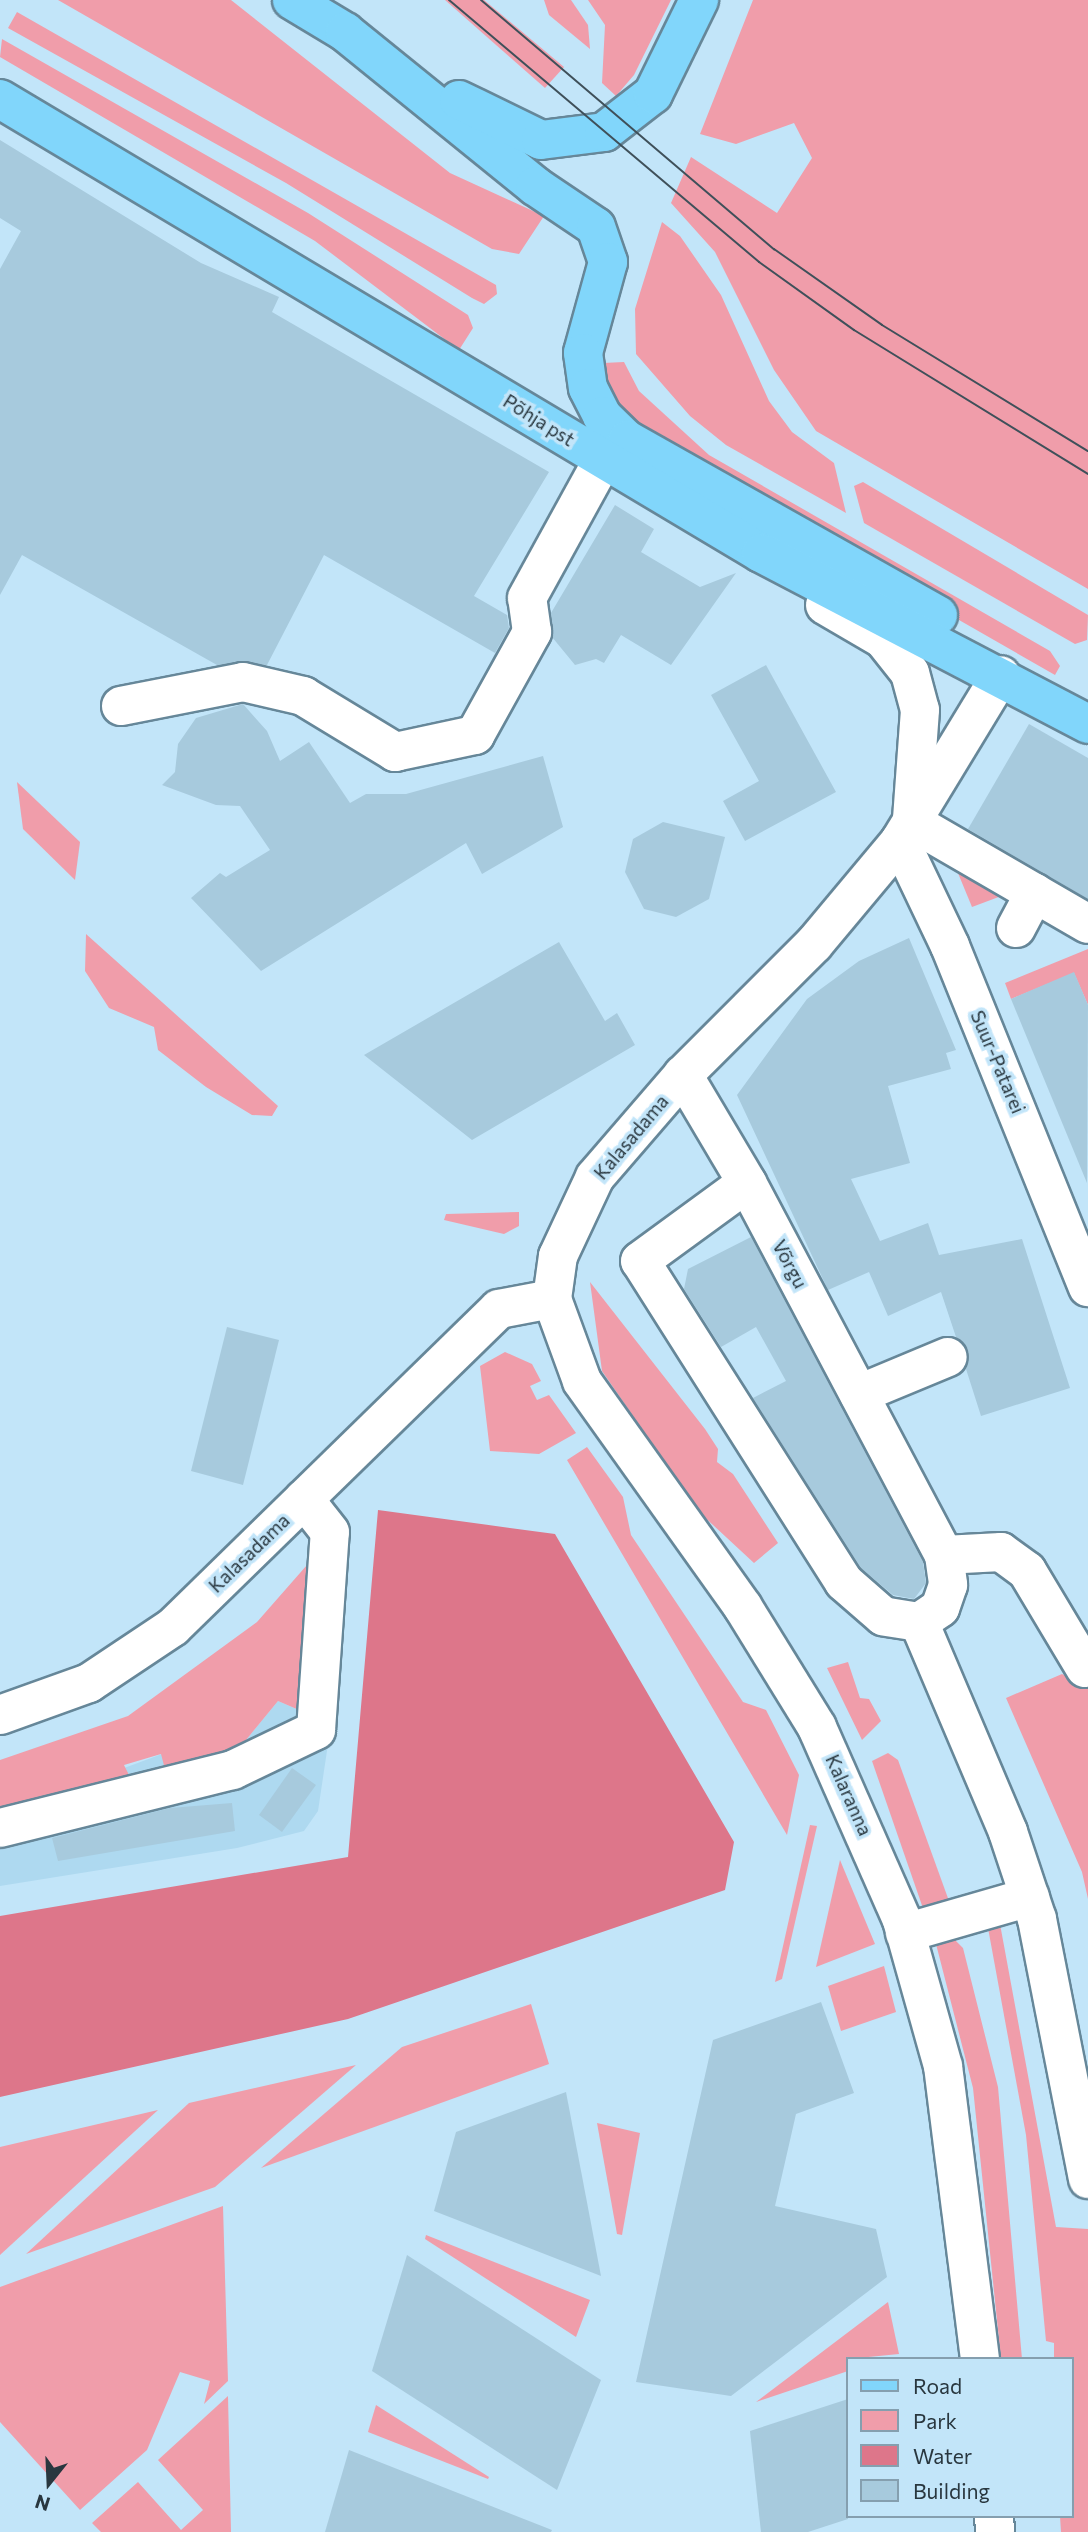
<!DOCTYPE html>
<meta charset="utf-8">
<style>
body{margin:0}
#map{position:relative;width:1088px;height:2532px;overflow:hidden;background:#c2e5f9;font-family:Commissioner,sans-serif}
div>[style]{position:absolute}
[style*='--x']{left:calc(var(--x)*1px);top:calc(var(--y)*1px);width:calc(var(--w)*1px);rotate:calc(var(--a)*1deg)}
.built>*{inset:0;background:#aed9f0}
.green>*{inset:0;background:#f09daa}
.water>*{inset:0;background:#dd768a}
.building>*{inset:0;background:#a7cadd}
.roads{filter:drop-shadow(2px 0 #668799) drop-shadow(-2px 0 #668799) drop-shadow(0 2px #668799) drop-shadow(0 -2px #668799)}
.minor>*{height:38px;margin:-19px;padding:0 19px;transform-origin:19px;border-radius:19px;background:#fff}
.major>*{height:38px;margin:-19px;padding:0 19px;transform-origin:19px;border-radius:19px;background:#81d6fb}
.tram>*{height:2px;margin:-1px;padding:0 1px;transform-origin:1px;border-radius:1px;background:#3f505a}
span{translate:-50% -50%;white-space:nowrap;text-align:center;line-height:1.15;-webkit-text-stroke:7px #c2e5f9;paint-order:stroke}
.street-label{font-size:19px;color:#29373f}
.legend{position:absolute;left:846px;top:2357px;width:228px;height:161px;box-sizing:border-box;background:#c2e5f9;border:2px solid #859faf;margin:0;padding:9px 12px;list-style:none;font-size:21px;color:#29373f}
.legend li{display:flex;align-items:center;gap:14px;height:35px}
.legend b{width:35px;border:2px solid #859faf}
.north{position:absolute;left:14px;top:2448px;width:70px;height:70px;-webkit-text-stroke:5px #c2e5f9;paint-order:stroke;rotate:198deg;font-size:19px;font-weight:700;line-height:28px;text-align:center;color:#29373f}
.north::after{content:'';display:block;margin:auto;width:24px;height:32px;background:#29373f;clip-path:polygon(50% 0,100% 100%,50% 72%,0 100%)}
</style>
<div id="map">
<div class="built">
<i style="clip-path:polygon(278px 1701px,331px 1724px,318px 1811px,304px 1831px,237px 1848px,0 1886px,0 1814px,162px 1754px,228px 1762px)"></i>
</div>
<div class="green">
<i style="clip-path:polygon(58px 0,231px 0,450px 173px,544px 216px,519px 254px,492px 249px)"></i>
<i style="clip-path:polygon(445px 0,484px 0,564px 67px,545px 88px)"></i>
<i style="clip-path:polygon(544px 0,571px 0,588px 25px,590px 49px,549px 15px)"></i>
<i style="clip-path:polygon(588px 0,671px 0,634px 75px,616px 96px,602px 83px,605px 25px)"></i>
<i style="clip-path:polygon(753px 0,1088px 0,1088px 589px,816px 431px,774px 370px,715px 252px,671px 203px,691px 157px,777px 213px,812px 158px,794px 123px,736px 144px,700px 134px)"></i>
<i style="clip-path:polygon(17px 12px,496px 285px,497px 294px,484px 304px,472px 298px,286px 183px,8px 28px)"></i>
<i style="clip-path:polygon(2px 39px,308px 213px,468px 315px,473px 328px,459px 350px,315px 241px,0 57px)"></i>
<i style="clip-path:polygon(662px 222px,680px 236px,721px 295px,769px 401px,792px 432px,834px 463px,846px 513px,726px 445px,690px 416px,636px 354px,635px 309px)"></i>
<i style="clip-path:polygon(624px 362px,639px 391px,709px 455px,1050px 651px,1060px 666px,1055px 675px,655px 446px,632px 428px,609px 391px,603px 363px)"></i>
<i style="clip-path:polygon(863px 482px,1088px 615px,1087px 640px,1075px 644px,864px 523px,854px 486px)"></i>
<i style="clip-path:polygon(17px 782px,80px 842px,75px 880px,23px 829px)"></i>
<i style="clip-path:polygon(953px 861px,1004px 895px,972px 907px)"></i>
<i style="clip-path:polygon(86px 934px,278px 1106px,272px 1116px,252px 1115px,206px 1087px,158px 1050px,154px 1027px,109px 1008px,85px 971px)"></i>
<i style="clip-path:polygon(1088px 949px,1088px 1005px,1074px 973px,1011px 999px,1005px 983px)"></i>
<i style="clip-path:polygon(519px 1212px,519px 1226px,504px 1234px,444px 1220px,446px 1214px)"></i>
<i style="clip-path:polygon(590px 1282px,705px 1429px,718px 1449px,717px 1462px,733px 1474px,778px 1543px,754px 1563px,699px 1512px,602px 1371px)"></i>
<i style="clip-path:polygon(505px 1352px,532px 1364px,541px 1381px,530px 1386px,537px 1400px,549px 1395px,576px 1433px,539px 1454px,490px 1451px,480px 1366px)"></i>
<i style="clip-path:polygon(587px 1447px,623px 1497px,631px 1535px,743px 1702px,766px 1710px,799px 1775px,787px 1835px,567px 1460px)"></i>
<i style="clip-path:polygon(307px 1565px,299px 1710px,278px 1701px,228px 1762px,167px 1777px,161px 1754px,124px 1765px,132px 1781px,0 1814px,0 1760px,128px 1716px,257px 1622px)"></i>
<i style="clip-path:polygon(848px 1662px,860px 1698px,869px 1699px,881px 1721px,862px 1740px,827px 1668px)"></i>
<i style="clip-path:polygon(1062px 1674px,1088px 1689px,1088px 1899px,1082px 1872px,1006px 1698px)"></i>
<i style="clip-path:polygon(888px 1753px,898px 1760px,949px 1901px,926px 1917px,872px 1761px)"></i>
<i style="clip-path:polygon(810px 1825px,817px 1826px,782px 1979px,775px 1982px)"></i>
<i style="clip-path:polygon(840px 1860px,875px 1944px,816px 1967px)"></i>
<i style="clip-path:polygon(1000px 1924px,1056px 2227px,1088px 2229px,1088px 2532px,1061px 2532px,1060px 2516px,1072px 2516px,1072px 2359px,1054px 2359px,1054px 2343px,1046px 2341px,1026px 2135px,988px 1928px)"></i>
<i style="clip-path:polygon(954px 1939px,963px 1948px,998px 2087px,1022px 2359px,1001px 2359px,973px 2088px,936px 1944px)"></i>
<i style="clip-path:polygon(884px 1966px,896px 2012px,841px 2031px,828px 1986px)"></i>
<i style="clip-path:polygon(531px 2004px,549px 2064px,261px 2168px,402px 2047px)"></i>
<i style="clip-path:polygon(356px 2065px,215px 2187px,26px 2254px,189px 2103px)"></i>
<i style="clip-path:polygon(158px 2110px,0 2255px,0 2147px)"></i>
<i style="clip-path:polygon(597px 2123px,640px 2133px,622px 2235px,617px 2234px)"></i>
<i style="clip-path:polygon(223px 2206px,228px 2381px,204px 2404px,210px 2381px,180px 2372px,147px 2450px,80px 2510px,0 2422px,0 2287px)"></i>
<i style="clip-path:polygon(426px 2235px,590px 2300px,576px 2337px,425px 2239px)"></i>
<i style="clip-path:polygon(888px 2302px,899px 2354px,848px 2359px,848px 2371px,756px 2402px)"></i>
<i style="clip-path:polygon(228px 2396px,231px 2532px,101px 2532px,92px 2523px,138px 2482px,181px 2530px,203px 2510px,158px 2460px)"></i>
<i style="clip-path:polygon(376px 2405px,489px 2477px,488px 2479px,368px 2432px)"></i>
</div>
<div class="water">
<i style="clip-path:polygon(378px 1510px,555px 1534px,734px 1842px,725px 1890px,348px 2019px,0 2097px,0 1916px,348px 1857px)"></i>
</div>
<div class="building">
<i style="clip-path:polygon(0 140px,201px 263px,279px 297px,272px 312px,549px 472px,474px 596px,507px 615px,509px 628px,495px 653px,324px 555px,267px 665px,217px 665px,22px 555px,0 595px,0 269px,21px 231px,0 218px)"></i>
<i style="clip-path:polygon(615px 505px,654px 529px,641px 552px,700px 587px,736px 573px,671px 665px,621px 635px,604px 663px,596px 659px,575px 665px,552px 637px,551px 613px)"></i>
<i style="clip-path:polygon(766px 665px,836px 792px,745px 841px,723px 801px,759px 781px,711px 695px)"></i>
<i style="clip-path:polygon(243px 704px,267px 731px,280px 761px,309px 742px,350px 803px,366px 794px,406px 794px,543px 756px,563px 827px,482px 874px,466px 843px,261px 971px,191px 898px,220px 873px,226px 877px,270px 850px,240px 806px,216px 805px,162px 785px,175px 772px,178px 744px,196px 718px)"></i>
<i style="clip-path:polygon(1029px 724px,1088px 758px,1088px 899px,968px 829px)"></i>
<i style="clip-path:polygon(663px 822px,725px 837px,709px 899px,676px 917px,644px 909px,625px 872px,633px 839px)"></i>
<i style="clip-path:polygon(909px 938px,956px 1050px,946px 1053px,951px 1069px,888px 1086px,910px 1163px,851px 1179px,880px 1241px,928px 1223px,939px 1255px,1022px 1239px,1070px 1388px,981px 1416px,966px 1369px,968px 1349px,956px 1337px,941px 1292px,888px 1316px,869px 1272px,828px 1290px,737px 1095px,807px 999px,859px 961px)"></i>
<i style="clip-path:polygon(559px 942px,605px 1021px,617px 1013px,635px 1045px,472px 1140px,364px 1055px)"></i>
<i style="clip-path:polygon(1074px 972px,1088px 1005px,1087px 1183px,1011px 999px)"></i>
<i style="clip-path:polygon(751px 1237px,923px 1562px,926px 1583px,914px 1599px,893px 1595px,861px 1568px,753px 1398px,786px 1381px,756px 1327px,721px 1347px,684px 1289px,688px 1269px)"></i>
<i style="clip-path:polygon(227px 1327px,279px 1340px,243px 1485px,191px 1471px)"></i>
<i style="clip-path:polygon(292px 1768px,316px 1785px,282px 1832px,259px 1815px)"></i>
<i style="clip-path:polygon(232px 1803px,235px 1831px,58px 1861px,52px 1838px,170px 1808px)"></i>
<i style="clip-path:polygon(821px 2002px,854px 2093px,796px 2114px,775px 2206px,876px 2229px,887px 2277px,731px 2396px,636px 2382px,713px 2040px)"></i>
<i style="clip-path:polygon(566px 2092px,601px 2276px,434px 2211px,456px 2132px)"></i>
<i style="clip-path:polygon(407px 2255px,601px 2380px,557px 2490px,372px 2371px)"></i>
<i style="clip-path:polygon(848px 2399px,848px 2519px,808px 2532px,761px 2532px,750px 2431px)"></i>
<i style="clip-path:polygon(349px 2450px,552px 2530px,551px 2532px,325px 2532px)"></i>
</div>
<div class="roads">
<div class="minor">
<i style="--x:825;--y:605;--w:67;--a:30.4"></i>
<i style="--x:883;--y:639;--w:43;--a:51.5"></i>
<i style="--x:910;--y:673;--w:38;--a:75"></i>
<i style="--x:920;--y:710;--w:109;--a:94.2"></i>
<i style="--x:121;--y:706;--w:124;--a:-11.1"></i>
<i style="--x:243;--y:682;--w:62;--a:13.1"></i>
<i style="--x:303;--y:696;--w:108;--a:31.3"></i>
<i style="--x:395;--y:752;--w:82;--a:-12"></i>
<i style="--x:475;--y:735;--w:118;--a:-61"></i>
<i style="--x:532;--y:632;--w:34;--a:-98"></i>
<i style="--x:527;--y:598;--w:158;--a:-61.2"></i>
<i style="--x:912;--y:822;--w:203;--a:30.1"></i>
<i style="--x:900;--y:841;--w:116;--a:64.5"></i>
<i style="--x:950;--y:946;--w:368;--a:68"></i>
<i style="--x:1016;--y:928;--w:40;--a:-62"></i>
<i style="--x:683;--y:1075;--w:126;--a:59.3"></i>
<i style="--x:747;--y:1183;--w:421;--a:62.1"></i>
<i style="--x:944;--y:1555;--w:30;--a:82"></i>
<i style="--x:948;--y:1585;--w:24;--a:109"></i>
<i style="--x:940;--y:1608;--w:25;--a:146"></i>
<i style="--x:919;--y:1622;--w:36;--a:-171"></i>
<i style="--x:883;--y:1616;--w:52;--a:-138.9"></i>
<i style="--x:844;--y:1582;--w:380;--a:-122.4"></i>
<i style="--x:640;--y:1261;--w:132;--a:-36.1"></i>
<i style="--x:859;--y:1394;--w:96;--a:-22.6"></i>
<i style="--x:944;--y:1555;--w:57;--a:-3"></i>
<i style="--x:1001;--y:1552;--w:32;--a:36"></i>
<i style="--x:1027;--y:1571;--w:113;--a:59.1"></i>
<i style="--x:919;--y:1622;--w:228;--a:67"></i>
<i style="--x:1008;--y:1832;--w:92;--a:71.6"></i>
<i style="--x:1037;--y:1919;--w:265;--a:78.9"></i>
<i style="--x:0;--y:1715;--w:95;--a:-19.8"></i>
<i style="--x:89;--y:1683;--w:101;--a:-33.7"></i>
<i style="--x:173;--y:1627;--w:455;--a:-44.3"></i>
<i style="--x:499;--y:1309;--w:54;--a:-10.7"></i>
<i style="--x:0;--y:1828;--w:240;--a:-14"></i>
<i style="--x:233;--y:1770;--w:92;--a:-25.7"></i>
<i style="--x:316;--y:1730;--w:198;--a:-86"></i>
<i style="--x:330;--y:1532;--w:42;--a:-128.2"></i>
<i style="--x:905;--y:1933;--w:130;--a:-16.1"></i>
<i style="--x:980;--y:2359;--w:295;--a:-97.2"></i>
<i style="--x:943;--y:2066;--w:152;--a:-105.7"></i>
<i style="--x:902;--y:1920;--w:211;--a:-113.8"></i>
<i style="--x:817;--y:1727;--w:141;--a:-121.7"></i>
<i style="--x:743;--y:1607;--w:277;--a:-125.5"></i>
<i style="--x:582;--y:1381;--w:87;--a:-110.1"></i>
<i style="--x:552;--y:1299;--w:43;--a:-82.1"></i>
<i style="--x:558;--y:1256;--w:87;--a:-64.9"></i>
<i style="--x:595;--y:1177;--w:135;--a:-49.2"></i>
<i style="--x:683;--y:1075;--w:185;--a:-45"></i>
<i style="--x:814;--y:944;--w:134;--a:-50.1"></i>
<i style="--x:900;--y:841;--w:194;--a:-58.7"></i>
<i style="--x:994;--y:2516;--w:16;--a:86"></i>
</div>
<div class="major">
<i style="--x:292;--y:0;--w:62;--a:31.1"></i>
<i style="--x:345;--y:32;--w:245;--a:39"></i>
<i style="--x:535;--y:186;--w:73;--a:33.9"></i>
<i style="--x:596;--y:227;--w:37;--a:71"></i>
<i style="--x:608;--y:262;--w:94;--a:105.4"></i>
<i style="--x:583;--y:353;--w:35;--a:82"></i>
<i style="--x:588;--y:388;--w:31;--a:63"></i>
<i style="--x:602;--y:416;--w:35;--a:44"></i>
<i style="--x:627;--y:440;--w:357;--a:29.4"></i>
<i style="--x:0;--y:99;--w:886;--a:30.82"></i>
<i style="--x:761;--y:553;--w:369;--a:27.6"></i>
<i style="--x:459;--y:100;--w:91;--a:26"></i>
<i style="--x:541;--y:140;--w:64;--a:-7.2"></i>
<i style="--x:604;--y:132;--w:62;--a:-37.8"></i>
<i style="--x:653;--y:94;--w:105;--a:-63.9"></i>
</div>
</div>
<div class="tram">
<i style="--x:449;--y:0;--w:406;--a:40.2"></i>
<i style="--x:759;--y:262;--w:117;--a:35.6"></i>
<i style="--x:854;--y:330;--w:275;--a:31.6"></i>
<i style="--x:481;--y:0;--w:385;--a:40.4"></i>
<i style="--x:774;--y:249;--w:132;--a:35.1"></i>
<i style="--x:882;--y:325;--w:241;--a:31.5"></i>
</div>
<div class="street-label">
<span style="left:539px;top:420px;rotate:32deg">Põhja pst</span>
<span style="left:998px;top:1062px;rotate:67deg">Suur-Patarei</span>
<span style="left:631px;top:1137px;rotate:-50deg">Kalasadama</span>
<span style="left:790px;top:1264px;rotate:62deg">Võrgu</span>
<span style="left:249px;top:1553px;rotate:-44deg">Kalasadama</span>
<span style="left:849px;top:1795px;rotate:66deg">Kalaranna</span>
</div>
<ul class="legend">
<li><b style="height:9px;background:#81d6fb"></b>Road</li>
<li><b style="height:19px;background:#f09daa"></b>Park</li>
<li><b style="height:19px;background:#dd768a"></b>Water</li>
<li><b style="height:19px;background:#a7cadd"></b>Building</li>
</ul>
<div class="north">N</div>
</div>
